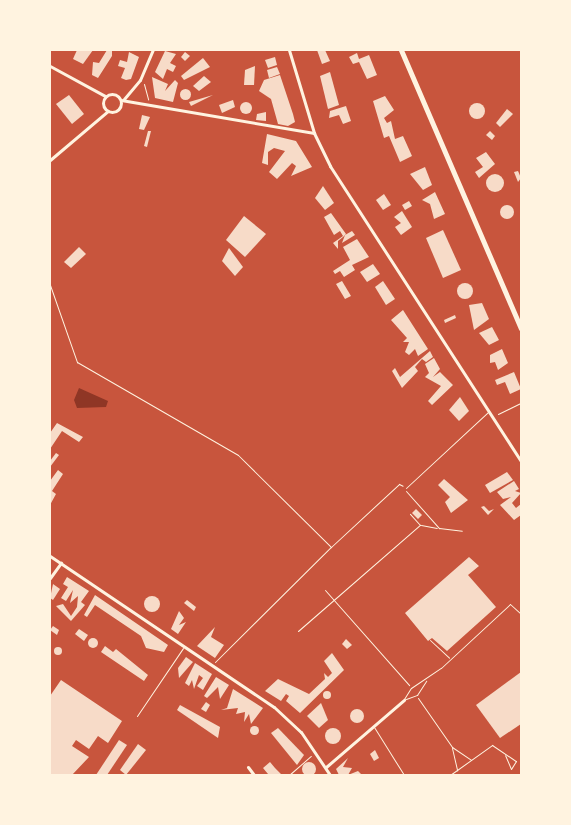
<!DOCTYPE html>
<style>
body{margin:0}
#map{position:relative;width:571px;height:825px;overflow:hidden;background:#c8553d;font-family:"Fira Sans Condensed",sans-serif}
div>[style]{position:absolute}
[style*='--x']{left:calc(var(--x)*1px);top:calc(var(--y)*1px);width:calc(var(--w)*1px);rotate:calc(var(--a)*1deg)}
.water>*{inset:0;background:#8f3625}
.building>*{inset:0;background:#f7dbc8}
.round{border-radius:50%}
.path>*{height:1px;margin:-0.5px;padding:0 0.5px;transform-origin:0.5px;border-radius:0.5px;background:#fff3e0}
.service>*{height:1px;margin:-0.5px;padding:0 0.5px;transform-origin:0.5px;border-radius:0.5px;background:#fff3e0}
.minor>*{height:3px;margin:-1.5px;padding:0 1.5px;transform-origin:1.5px;border-radius:1.5px;background:#fff3e0}
.minor>.ring{margin:-1.5px;padding:0;box-sizing:content-box;background:none;border:3px solid #fff3e0;border-radius:50%}
.primary>*{height:5px;margin:-2.5px;padding:0 2.5px;transform-origin:2.5px;border-radius:2.5px;background:#fff3e0}
span{translate:-50% -50%;white-space:nowrap;text-align:center;line-height:1.15;-webkit-text-stroke:4.5px #fff3e0;paint-order:stroke}
.frame{position:absolute;inset:0;border:51px solid #fff3e0;pointer-events:none}
</style>
<div id="map">
<div class="water">
<i style="clip-path:polygon(79px 388px,108px 401px,106px 407px,77px 408px,74px 400px)"></i>
</div>
<div class="building">
<i style="clip-path:polygon(77px 50px,93px 50px,83px 64px,73px 59px)"></i>
<i style="clip-path:polygon(107px 50px,112px 50px,112px 56px,98px 78px,92px 75px,93px 62px,99px 63px)"></i>
<i style="clip-path:polygon(317px 50px,325px 50px,330px 61px,322px 64px)"></i>
<i style="clip-path:polygon(165px 51px,176px 54px,170px 63px,176px 66px,173px 72px,167px 69px,163px 79px,155px 72px)"></i>
<i style="clip-path:polygon(129px 52px,139px 57px,131px 79px,126px 80px,121px 78px,125px 68px,118px 66px,120px 60px,127px 62px)"></i>
<i style="clip-path:polygon(185px 52px,190px 56px,185px 61px,181px 57px)"></i>
<i style="clip-path:polygon(357px 53px,359px 59px,369px 55px,377px 75px,367px 79px,359px 62px,353px 64px,349px 57px)"></i>
<i style="clip-path:polygon(275px 57px,277px 65px,268px 68px,265px 60px)"></i>
<i style="clip-path:polygon(203px 58px,210px 67px,184px 80px,181px 76px)"></i>
<i style="clip-path:polygon(255px 66px,254px 85px,244px 85px,245px 70px)"></i>
<i style="clip-path:polygon(277px 67px,280px 74px,269px 78px,267px 70px)"></i>
<i style="clip-path:polygon(330px 72px,339px 105px,328px 109px,320px 76px)"></i>
<i style="clip-path:polygon(280px 75px,293px 114px,295px 122px,288px 126px,278px 124px,271px 99px,259px 91px,264px 80px)"></i>
<i style="clip-path:polygon(204px 76px,211px 82px,199px 91px,193px 86px)"></i>
<i style="clip-path:polygon(152px 77px,168px 84px,165px 91px,175px 80px,178px 83px,173px 102px,155px 98px)"></i>
<i class="round" style="left:179.5px;top:88.5px;width:11px;height:11px"></i>
<i style="clip-path:polygon(69px 95px,84px 114px,72px 124px,56px 104px)"></i>
<i style="clip-path:polygon(213px 95px,191px 106px,189px 102px)"></i>
<i style="clip-path:polygon(385px 96px,394px 110px,384px 118px,387px 123px,391px 121px,395px 139px,403px 136px,412px 156px,400px 162px,389px 136px,384px 138px,373px 101px)"></i>
<i style="clip-path:polygon(233px 100px,235px 107px,222px 113px,219px 105px)"></i>
<i class="round" style="left:240px;top:102px;width:12px;height:12px"></i>
<i class="round" style="left:469px;top:103px;width:16px;height:16px"></i>
<i style="clip-path:polygon(346px 106px,351px 121px,343px 124px,339px 115px,329px 118px,330px 111px)"></i>
<i style="clip-path:polygon(507px 109px,513px 114px,500px 127px,496px 123px)"></i>
<i style="clip-path:polygon(266px 112px,266px 121px,256px 120px,257px 114px)"></i>
<i style="clip-path:polygon(142px 115px,150px 117px,144px 130px,139px 129px)"></i>
<i style="clip-path:polygon(148px 131px,151px 131px,147px 147px,144px 146px)"></i>
<i style="clip-path:polygon(490px 131px,495px 136px,492px 140px,486px 135px)"></i>
<i style="clip-path:polygon(267px 134px,296px 141px,312px 167px,291px 176px,296px 166px,292px 163px,277px 179px,269px 172px,285px 151px,274px 148px,268px 152px,268px 165px,262px 163px)"></i>
<i style="clip-path:polygon(486px 152px,495px 164px,479px 178px,475px 172px,483px 167px,476px 158px)"></i>
<i style="clip-path:polygon(425px 167px,432px 185px,423px 190px,410px 174px)"></i>
<i style="clip-path:polygon(518px 171px,521px 178px,518px 182px,514px 172px)"></i>
<i class="round" style="left:486px;top:174px;width:18px;height:18px"></i>
<i style="clip-path:polygon(323px 186px,334px 203px,325px 210px,315px 198px)"></i>
<i style="clip-path:polygon(435px 192px,445px 214px,434px 219px,430px 204px,422px 200px)"></i>
<i style="clip-path:polygon(384px 194px,391px 205px,383px 210px,376px 200px)"></i>
<i style="clip-path:polygon(409px 201px,412px 206px,405px 210px,402px 205px)"></i>
<i class="round" style="left:500px;top:205px;width:14px;height:14px"></i>
<i style="clip-path:polygon(402px 211px,412px 227px,401px 235px,395px 227px,401px 223px,394px 217px)"></i>
<i style="clip-path:polygon(331px 213px,346px 234px,343px 237px,338px 241px,338px 249px,333px 243px,343px 236px,340px 231px,334px 235px,324px 217px)"></i>
<i style="clip-path:polygon(244px 216px,266px 234px,245px 257px,226px 240px)"></i>
<i style="clip-path:polygon(443px 230px,461px 270px,443px 278px,426px 238px)"></i>
<i style="clip-path:polygon(352px 231px,355px 235px,342px 243px,345px 235px)"></i>
<i style="clip-path:polygon(357px 239px,369px 257px,352px 265px,355px 270px,344px 277px,340px 271px,335px 274px,333px 271px,350px 260px,343px 247px)"></i>
<i style="clip-path:polygon(79px 247px,86px 254px,71px 268px,64px 262px)"></i>
<i style="clip-path:polygon(229px 248px,243px 267px,235px 276px,222px 261px)"></i>
<i style="clip-path:polygon(373px 264px,380px 274px,367px 282px,360px 272px)"></i>
<i style="clip-path:polygon(342px 281px,351px 296px,345px 299px,336px 284px)"></i>
<i style="clip-path:polygon(383px 281px,395px 299px,386px 305px,375px 287px)"></i>
<i class="round" style="left:457px;top:283px;width:16px;height:16px"></i>
<i style="clip-path:polygon(482px 303px,489px 319px,474px 330px,469px 305px)"></i>
<i style="clip-path:polygon(403px 310px,428px 349px,418px 356px,415px 349px,409px 355px,405px 352px,409px 342px,403px 342px,407px 338px,391px 320px)"></i>
<i style="clip-path:polygon(455px 315px,456px 318px,445px 323px,444px 320px)"></i>
<i style="clip-path:polygon(492px 327px,499px 340px,489px 345px,479px 333px)"></i>
<i style="clip-path:polygon(502px 349px,508px 363px,498px 370px,495px 362px,490px 363px,490px 355px)"></i>
<i style="clip-path:polygon(430px 351px,433px 357px,426px 362px,422px 359px,415px 367px,418px 371px,402px 388px,392px 371px,395px 368px,400px 377px)"></i>
<i style="clip-path:polygon(434px 358px,440px 369px,433px 377px,440px 372px,453px 385px,432px 405px,428px 401px,441px 386px,425px 377px,429px 373px,425px 364px)"></i>
<i style="clip-path:polygon(514px 372px,521px 389px,510px 394px,505px 382px,497px 385px,495px 380px)"></i>
<i style="clip-path:polygon(460px 397px,469px 411px,459px 421px,449px 410px)"></i>
<i style="clip-path:polygon(57px 423px,83px 437px,79px 442px,62px 431px,50px 449px,50px 433px)"></i>
<i style="clip-path:polygon(56px 453px,59px 455px,50px 467px,50px 461px)"></i>
<i style="clip-path:polygon(58px 470px,63px 474px,52px 491px,56px 494px,50px 505px,50px 481px)"></i>
<i style="clip-path:polygon(507px 472px,513px 480px,490px 493px,485px 485px)"></i>
<i style="clip-path:polygon(444px 479px,468px 500px,451px 513px,445px 502px,450px 497px,438px 485px)"></i>
<i style="clip-path:polygon(514px 481px,519px 489px,515px 491px,521px 493px,512px 503px,516px 508px,521px 504px,521px 515px,514px 520px,500px 505px,511px 497px,503px 499px,497px 492px)"></i>
<i style="clip-path:polygon(484px 506px,489px 511px,494px 509px,488px 515px,481px 507px)"></i>
<i style="clip-path:polygon(416px 509px,422px 515px,418px 519px,412px 513px)"></i>
<i style="clip-path:polygon(469px 557px,479px 566px,468px 575px,496px 607px,447px 651px,432px 638px,428px 641px,405px 613px)"></i>
<i style="clip-path:polygon(67px 577px,89px 591px,81px 602px,85px 605px,71px 621px,56px 606px,63px 604px,71px 616px,77px 607px,78px 596px,70px 603px,73px 590px,66px 601px,61px 598px,68px 587px,63px 584px)"></i>
<i style="clip-path:polygon(53px 584px,60px 589px,53px 600px,50px 598px)"></i>
<i style="clip-path:polygon(95px 595px,168px 645px,164px 652px,146px 648px,141px 636px,95px 605px,87px 617px,84px 615px)"></i>
<i class="round" style="left:144px;top:596px;width:16px;height:16px"></i>
<i style="clip-path:polygon(187px 600px,196px 607px,194px 611px,184px 603px)"></i>
<i style="clip-path:polygon(179px 611px,184px 618px,179px 625px,186px 622px,178px 634px,171px 629px)"></i>
<i style="clip-path:polygon(53px 626px,59px 630px,57px 635px,50px 630px)"></i>
<i style="clip-path:polygon(215px 627px,211px 637px,224px 645px,215px 658px,197px 646px)"></i>
<i style="clip-path:polygon(79px 629px,88px 635px,84px 641px,75px 634px)"></i>
<i class="round" style="left:88px;top:638px;width:10px;height:10px"></i>
<i style="clip-path:polygon(346px 639px,352px 645px,347px 649px,342px 644px)"></i>
<i style="clip-path:polygon(105px 646px,113px 652px,116px 649px,148px 675px,144px 681px,101px 652px)"></i>
<i class="round" style="left:54px;top:647px;width:8px;height:8px"></i>
<i style="clip-path:polygon(332px 653px,344px 670px,300px 713px,286px 701px,289px 696px,286px 694px,281px 701px,265px 691px,278px 679px,309px 694px,325px 679px,324px 673px,328px 677px,332px 673px,324px 661px)"></i>
<i style="clip-path:polygon(186px 657px,193px 662px,179px 678px,178px 668px)"></i>
<i style="clip-path:polygon(195px 663px,212px 674px,203px 690px,197px 686px,203px 678px,199px 675px,194px 689px,192px 680px,189px 686px,185px 683px)"></i>
<i style="clip-path:polygon(521px 672px,521px 724px,500px 738px,476px 705px)"></i>
<i style="clip-path:polygon(216px 677px,229px 685px,220px 699px,218px 687px,207px 698px,204px 696px)"></i>
<i style="clip-path:polygon(61px 680px,122px 721px,108px 743px,98px 736px,89px 749px,76px 740px,72px 746px,89px 757px,72px 775px,50px 775px,50px 696px)"></i>
<i style="clip-path:polygon(233px 689px,263px 708px,251px 724px,249px 714px,244px 722px,245px 712px,236px 714px,238px 708px,221px 710px,227px 708px)"></i>
<i class="round" style="left:323px;top:691px;width:8px;height:8px"></i>
<i style="clip-path:polygon(206px 702px,210px 705px,206px 712px,201px 709px)"></i>
<i style="clip-path:polygon(321px 703px,328px 720px,319px 728px,307px 716px)"></i>
<i style="clip-path:polygon(180px 705px,220px 727px,218px 738px,177px 710px)"></i>
<i class="round" style="left:350px;top:709px;width:14px;height:14px"></i>
<i class="round" style="left:249.5px;top:725.5px;width:9px;height:9px"></i>
<i style="clip-path:polygon(278px 728px,304px 755px,297px 765px,271px 733px)"></i>
<i class="round" style="left:325px;top:728px;width:16px;height:16px"></i>
<i style="clip-path:polygon(119px 740px,127px 745px,107px 775px,96px 775px)"></i>
<i style="clip-path:polygon(138px 744px,146px 750px,126px 775px,120px 770px)"></i>
<i style="clip-path:polygon(375px 750px,379px 758px,374px 761px,370px 754px)"></i>
<i style="clip-path:polygon(348px 758px,343px 767px,352px 768px,348px 775px,358px 771px,362px 775px,339px 775px,336px 769px)"></i>
<i style="clip-path:polygon(270px 762px,275px 768px,282px 775px,268px 774px,263px 768px)"></i>
<i class="round" style="left:302px;top:762px;width:14px;height:14px"></i>
</div>
<div class="path">
<i style="--x:144;--y:84;--w:16;--a:75"></i>
<i style="--x:50;--y:285;--w:82;--a:70.7"></i>
<i style="--x:77;--y:362;--w:186;--a:30"></i>
<i style="--x:238;--y:455;--w:131;--a:44.7"></i>
<i style="--x:498;--y:414;--w:25;--a:-26"></i>
<i style="--x:406;--y:491;--w:50;--a:48.3"></i>
<i style="--x:439;--y:528;--w:23;--a:7"></i>
<i style="--x:421;--y:525;--w:16;--a:11"></i>
<i style="--x:325;--y:590;--w:127;--a:48.5"></i>
<i style="--x:298;--y:631;--w:162;--a:-41"></i>
<i style="--x:420;--y:525;--w:15;--a:-132"></i>
<i style="--x:215;--y:662;--w:163;--a:-44.8"></i>
<i style="--x:331;--y:547;--w:93;--a:-42.8"></i>
<i style="--x:399;--y:484;--w:4;--a:27"></i>
<i style="--x:418;--y:698;--w:60;--a:55.2"></i>
<i style="--x:452;--y:747;--w:23;--a:34"></i>
<i style="--x:452;--y:748;--w:23;--a:77"></i>
<i style="--x:289;--y:775;--w:29;--a:-41"></i>
<i style="--x:450;--y:775;--w:52;--a:-35.5"></i>
<i style="--x:492;--y:745;--w:29;--a:34"></i>
<i style="--x:516;--y:761;--w:9;--a:122"></i>
<i style="--x:511;--y:769;--w:15;--a:-113"></i>
</div>
<div class="service">
<i style="--x:406;--y:488;--w:112;--a:-42.8"></i>
<i style="--x:430;--y:640;--w:26;--a:43"></i>
<i style="--x:404;--y:699;--w:13;--a:-58"></i>
<i style="--x:411;--y:688;--w:36;--a:-34"></i>
<i style="--x:441;--y:668;--w:94;--a:-42.8"></i>
<i style="--x:510;--y:604;--w:15;--a:42"></i>
<i style="--x:406;--y:699;--w:12;--a:-20"></i>
<i style="--x:417;--y:695;--w:17;--a:-57"></i>
<i style="--x:137;--y:716;--w:82;--a:-55.9"></i>
<i style="--x:374;--y:727;--w:57;--a:58"></i>
</div>
<div class="minor">
<i style="--x:289;--y:50;--w:87;--a:73.2"></i>
<i style="--x:314;--y:133;--w:37;--a:64"></i>
<i style="--x:330;--y:166;--w:351;--a:57.1"></i>
<i style="--x:50;--y:66;--w:63;--a:28.6"></i>
<i class="ring" style="left:103px;top:94px;width:15px;height:15px"></i>
<i style="--x:124;--y:99;--w:25;--a:-50"></i>
<i style="--x:140;--y:80;--w:33;--a:-67"></i>
<i style="--x:121;--y:100;--w:196;--a:9.7"></i>
<i style="--x:50;--y:160;--w:76;--a:-40.2"></i>
<i style="--x:50;--y:556;--w:270;--a:34"></i>
<i style="--x:274;--y:707;--w:37;--a:43"></i>
<i style="--x:301;--y:732;--w:52;--a:56"></i>
<i style="--x:50;--y:578;--w:19;--a:-54"></i>
<i style="--x:248;--y:767;--w:10;--a:53"></i>
<i style="--x:326;--y:767;--w:103;--a:-40.7"></i>
</div>
<div class="primary">
<i style="--x:401;--y:50;--w:303;--a:66.7"></i>
</div>
<div class="frame"></div>
</div>
